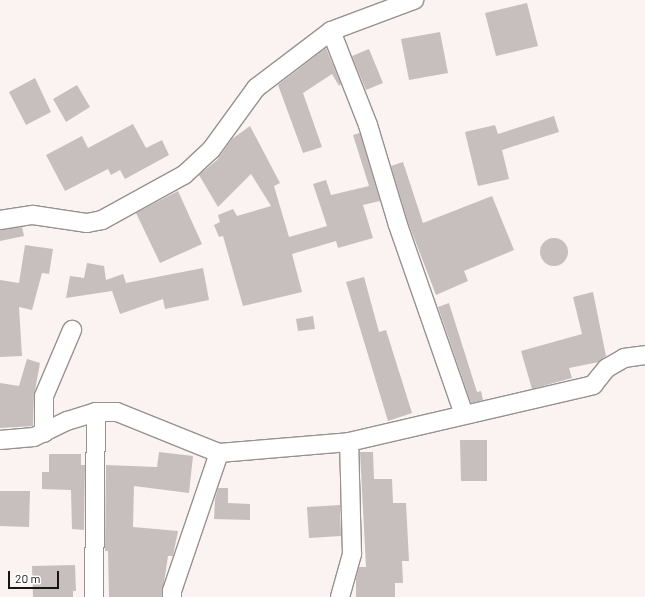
<!DOCTYPE html>
<style>
body{margin:0}
#map{position:relative;width:645px;height:597px;overflow:hidden;background:#faf3f1;font-family:Barlow,sans-serif}
div>[style]{position:absolute}
[style*='--x']{left:calc(var(--x)*1px);top:calc(var(--y)*1px);width:calc(var(--w)*1px);rotate:calc(var(--a)*1deg)}
.building>*{inset:0;background:#c6bfbe}
.round{border-radius:50%}
.roads{filter:drop-shadow(1px 0 #979190) drop-shadow(-1px 0 #979190) drop-shadow(0 1px #979190) drop-shadow(0 -1px #979190)}
.minor>*{height:18px;margin:-9px;padding:0 9px;transform-origin:9px;border-radius:9px;background:#fff}
span{translate:-50% -50%;white-space:nowrap;text-align:center;line-height:1.15;-webkit-text-stroke:3.5px #fff;paint-order:stroke}
.scale{position:absolute;left:8px;top:571px;width:51px;height:18px;box-sizing:border-box;border:2px solid #181515;border-top:0;padding-left:5px;font-size:12px;line-height:14px;white-space:nowrap;color:#181515;-webkit-text-stroke:3px #fff;paint-order:stroke}
</style>
<div id="map">
<div class="building">
<i style="clip-path:polygon(527px 3px,538px 46px,496px 56px,485px 13px)"></i>
<i style="clip-path:polygon(440px 32px,448px 73px,409px 80px,401px 39px)"></i>
<i style="clip-path:polygon(326px 48px,341px 84px,339px 86px,332px 74px,303px 93px,322px 147px,303px 153px,278px 85px)"></i>
<i style="clip-path:polygon(369px 49px,383px 83px,366px 90px,352px 56px)"></i>
<i style="clip-path:polygon(35px 78px,51px 112px,26px 125px,9px 92px)"></i>
<i style="clip-path:polygon(77px 85px,90px 107px,66px 122px,53px 99px)"></i>
<i style="clip-path:polygon(554px 116px,559px 132px,502px 150px,509px 179px,478px 186px,465px 132px,495px 125px,498px 134px)"></i>
<i style="clip-path:polygon(133px 124px,146px 148px,162px 140px,169px 155px,125px 179px,120px 170px,111px 175px,108px 169px,65px 191px,46px 155px,82px 136px,88px 148px)"></i>
<i style="clip-path:polygon(250px 126px,280px 183px,274px 186px,289px 237px,327px 226px,313px 184px,326px 180px,331px 195px,369px 186px,353px 135px,360px 133px,380px 201px,363px 205px,373px 238px,338px 248px,336px 241px,292px 254px,302px 292px,243px 306px,223px 236px,219px 237px,214px 225px,220px 222px,218px 215px,233px 209px,237px 216px,271px 206px,251px 174px,218px 207px,199px 175px,217px 160px,232px 139px)"></i>
<i style="clip-path:polygon(403px 162px,423px 223px,492px 196px,514px 250px,464px 271px,468px 281px,436px 295px,408px 222px,391px 166px)"></i>
<i style="clip-path:polygon(178px 191px,202px 244px,160px 263px,136px 213px)"></i>
<i style="clip-path:polygon(22px 227px,24px 236px,0 241px,0 230px)"></i>
<i class="round" style="left:540px;top:238px;width:28px;height:28px"></i>
<i style="clip-path:polygon(25px 245px,53px 249px,49px 274px,42px 273px,32px 310px,19px 307px,22px 356px,0 357px,0 280px,19px 283px)"></i>
<i style="clip-path:polygon(87px 263px,104px 266px,106px 280px,123px 274px,126px 283px,203px 268px,209px 300px,165px 309px,163px 299px,120px 314px,112px 291px,66px 298px,70px 276px,84px 278px)"></i>
<i style="clip-path:polygon(364px 277px,379px 332px,386px 330px,412px 413px,388px 421px,346px 282px)"></i>
<i style="clip-path:polygon(593px 292px,606px 356px,599px 362px,569px 368px,572px 378px,532px 389px,521px 351px,582px 334px,573px 297px)"></i>
<i style="clip-path:polygon(449px 303px,477px 392px,481px 391px,483px 400px,471px 403px,438px 307px)"></i>
<i style="clip-path:polygon(313px 316px,315px 329px,298px 331px,296px 319px)"></i>
<i style="clip-path:polygon(27px 359px,40px 363px,34px 396px,33px 426px,0 428px,0 383px,19px 386px)"></i>
<i style="clip-path:polygon(460px 440px,487px 440px,487px 481px,461px 481px)"></i>
<i style="clip-path:polygon(159px 452px,193px 456px,189px 493px,134px 486px,133px 527px,178px 531px,173px 556px,168px 556px,162px 597px,109px 597px,108px 551px,105px 551px,106px 465px,157px 467px)"></i>
<i style="clip-path:polygon(360px 452px,373px 452px,374px 479px,392px 479px,393px 503px,406px 503px,409px 561px,402px 561px,403px 583px,395px 583px,395px 597px,356px 597px,356px 579px,359px 567px,366px 567px)"></i>
<i style="clip-path:polygon(49px 454px,81px 454px,81px 465px,85px 465px,84px 530px,72px 529px,71px 490px,42px 489px,42px 472px,49px 472px)"></i>
<i style="clip-path:polygon(218px 488px,228px 488px,228px 503px,250px 504px,250px 520px,214px 519px,215px 499px)"></i>
<i style="clip-path:polygon(0 491px,30px 491px,29px 527px,0 526px)"></i>
<i style="clip-path:polygon(340px 505px,341px 536px,309px 538px,307px 507px)"></i>
<i style="clip-path:polygon(75px 565px,76px 591px,73px 591px,73px 597px,33px 597px,32px 566px)"></i>
</div>
<div class="roads">
<div class="minor">
<i style="--x:331;--y:31;--w:101;--a:68.5"></i>
<i style="--x:368;--y:125;--w:104;--a:73.3"></i>
<i style="--x:398;--y:225;--w:200;--a:70.8"></i>
<i style="--x:0;--y:220;--w:33;--a:-9"></i>
<i style="--x:33;--y:215;--w:55;--a:8.4"></i>
<i style="--x:87;--y:223;--w:15;--a:-11"></i>
<i style="--x:102;--y:220;--w:94;--a:-28.8"></i>
<i style="--x:184;--y:175;--w:37;--a:-43"></i>
<i style="--x:211;--y:150;--w:77;--a:-54"></i>
<i style="--x:256;--y:88;--w:94;--a:-37.2"></i>
<i style="--x:331;--y:31;--w:89;--a:-20.5"></i>
<i style="--x:44;--y:433;--w:37;--a:-90"></i>
<i style="--x:44;--y:396;--w:72;--a:-67"></i>
<i style="--x:0;--y:440;--w:34;--a:-5"></i>
<i style="--x:34;--y:437;--w:37;--a:-26"></i>
<i style="--x:67;--y:421;--w:30;--a:-17"></i>
<i style="--x:96;--y:412;--w:21;--a:0"></i>
<i style="--x:117;--y:412;--w:110;--a:21.9"></i>
<i style="--x:219;--y:453;--w:130;--a:-4.8"></i>
<i style="--x:349;--y:442;--w:251;--a:-13.1"></i>
<i style="--x:593;--y:385;--w:22;--a:-51"></i>
<i style="--x:607;--y:368;--w:20;--a:-30"></i>
<i style="--x:624;--y:358;--w:21;--a:-8"></i>
<i style="--x:94;--y:597;--w:185;--a:-89.4"></i>
<i style="--x:172;--y:597;--w:6;--a:-90"></i>
<i style="--x:172;--y:591;--w:146;--a:-71.2"></i>
<i style="--x:340;--y:597;--w:45;--a:-74.4"></i>
<i style="--x:352;--y:554;--w:112;--a:-91.5"></i>
</div>
</div>
<div class="scale">20 m</div>
</div>
